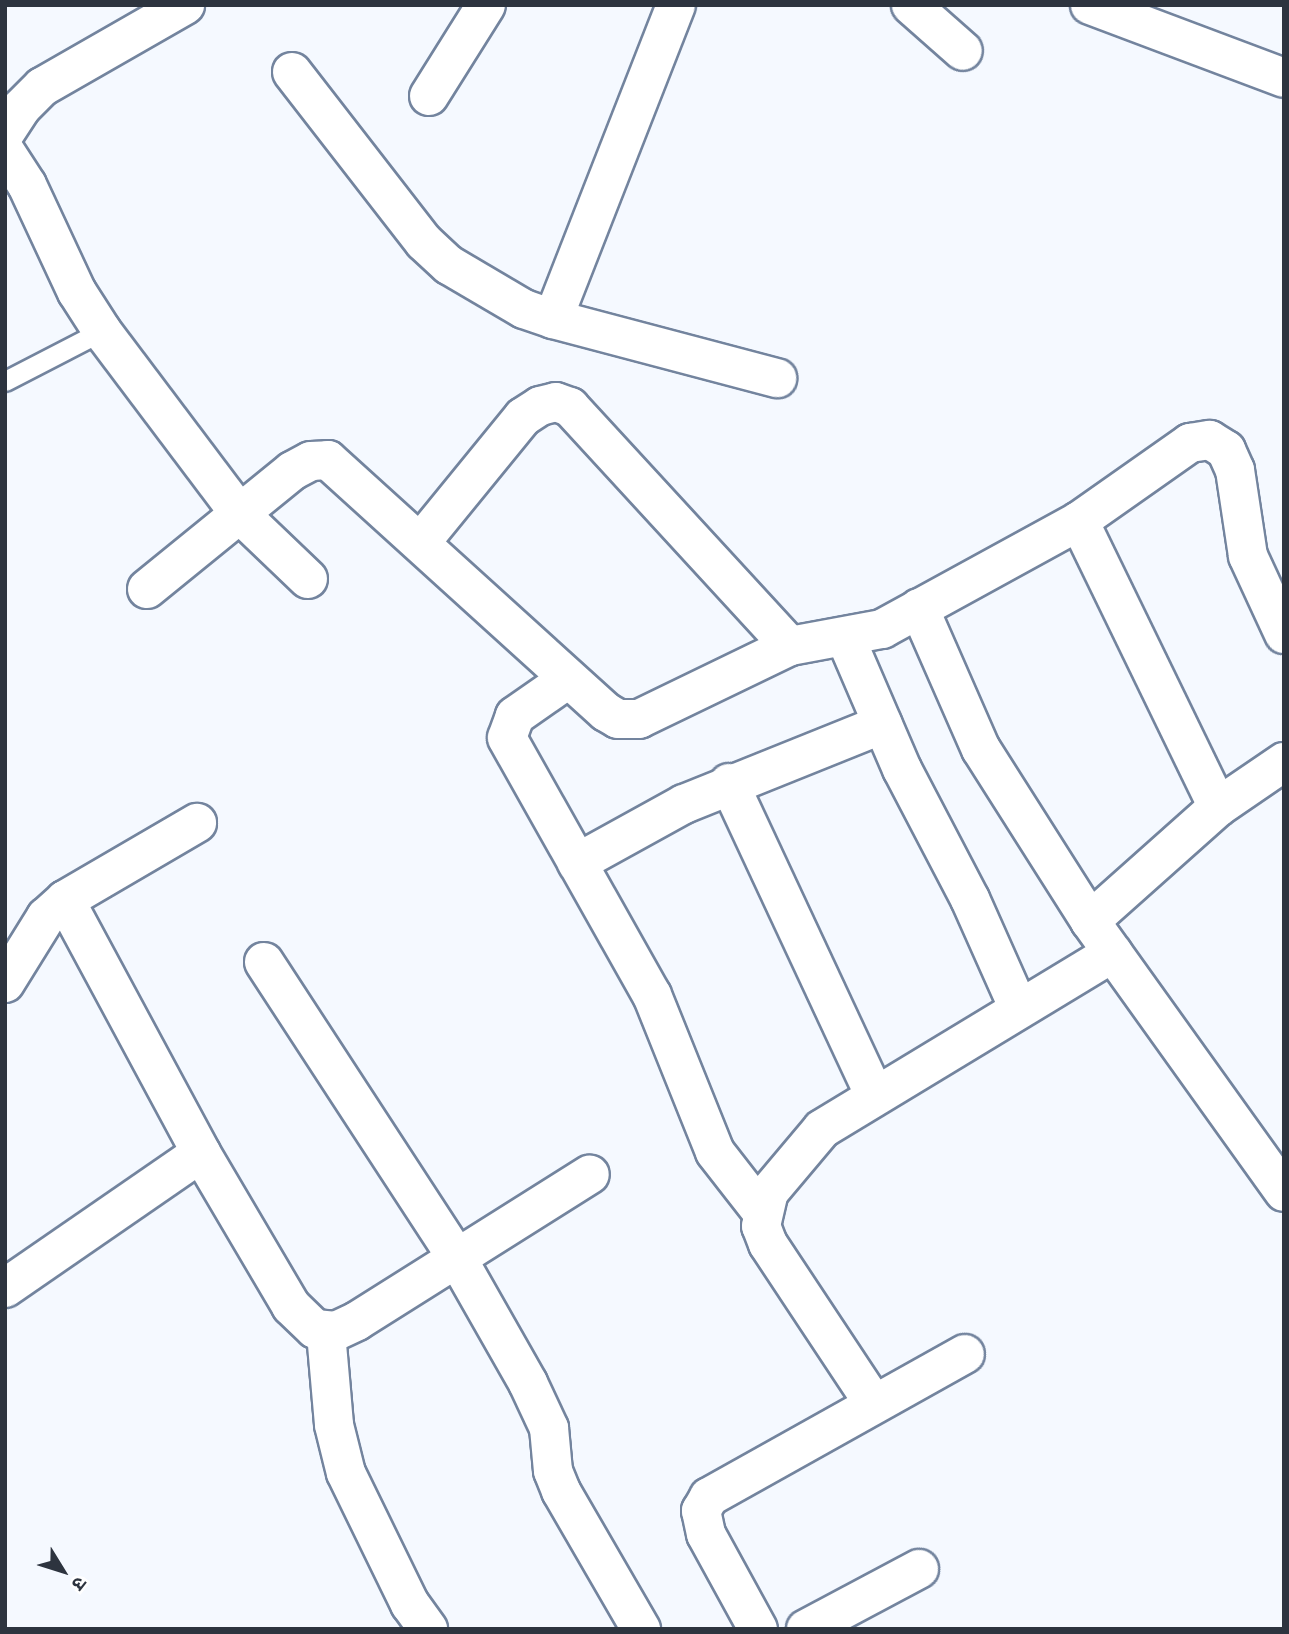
<!DOCTYPE html>
<meta charset="utf-8">
<style>
body{margin:0}
#map{position:relative;width:1289px;height:1634px;overflow:hidden;background:#f5f9ff;font-family:"IBM Plex Sans","Noto Sans Devanagari",sans-serif}
div>[style]{position:absolute}
[style*='--x']{left:calc(var(--x)*1px);top:calc(var(--y)*1px);width:calc(var(--w)*1px);rotate:calc(var(--a)*1deg)}
.roads{filter:drop-shadow(2px 0 #73849e) drop-shadow(-2px 0 #73849e) drop-shadow(0 2px #73849e) drop-shadow(0 -2px #73849e)}
.lane>*{height:19px;margin:-9.5px;padding:0 9.5px;transform-origin:9.5px;border-radius:9.5px;background:#fff}
.street>*{height:38px;margin:-19px;padding:0 19px;transform-origin:19px;border-radius:19px;background:#fff}
span{translate:-50% -50%;white-space:nowrap;text-align:center;line-height:1.15;-webkit-text-stroke:7px #fff;paint-order:stroke}
.frame{position:absolute;inset:0;border:7px solid #2d343f;pointer-events:none}
.north{position:absolute;left:28px;top:1536px;width:70px;height:70px;-webkit-text-stroke:5px #fff;paint-order:stroke;rotate:128deg;font-size:19px;font-weight:700;line-height:28px;text-align:center;color:#2d343f}
.north::after{content:'';display:block;margin:auto;width:24px;height:32px;background:#2d343f;clip-path:polygon(50% 0,100% 100%,50% 72%,0 100%)}
</style>
<div id="map">
<div class="roads">
<div class="lane">
<i style="--x:5;--y:381;--w:109;--a:-27.3"></i>
</div>
<div class="street">
<i style="--x:911;--y:5;--w:69;--a:41.5"></i>
<i style="--x:1090;--y:5;--w:207;--a:20.6"></i>
<i style="--x:292;--y:72;--w:215;--a:52.2"></i>
<i style="--x:424;--y:242;--w:34;--a:43"></i>
<i style="--x:449;--y:265;--w:87;--a:30.4"></i>
<i style="--x:524;--y:309;--w:31;--a:19"></i>
<i style="--x:553;--y:319;--w:232;--a:14.8"></i>
<i style="--x:429;--y:96;--w:107;--a:-57.9"></i>
<i style="--x:5;--y:133;--w:30;--a:-57"></i>
<i style="--x:21;--y:108;--w:30;--a:-45"></i>
<i style="--x:42;--y:87;--w:165;--a:-29.8"></i>
<i style="--x:5;--y:151;--w:40;--a:57.1"></i>
<i style="--x:27;--y:185;--w:118;--a:65"></i>
<i style="--x:77;--y:292;--w:46;--a:57.3"></i>
<i style="--x:102;--y:331;--w:229;--a:53"></i>
<i style="--x:240;--y:514;--w:94;--a:43.7"></i>
<i style="--x:553;--y:319;--w:337;--a:-68.6"></i>
<i style="--x:1079;--y:521;--w:318;--a:64.1"></i>
<i style="--x:421;--y:542;--w:161;--a:-50.8"></i>
<i style="--x:523;--y:417;--w:20;--a:-33"></i>
<i style="--x:540;--y:406;--w:16;--a:-14"></i>
<i style="--x:556;--y:402;--w:15;--a:20"></i>
<i style="--x:570;--y:407;--w:325;--a:47.4"></i>
<i style="--x:147;--y:589;--w:187;--a:-39.1"></i>
<i style="--x:292;--y:471;--w:21;--a:-28"></i>
<i style="--x:311;--y:461;--w:17;--a:-3"></i>
<i style="--x:328;--y:460;--w:375;--a:42.2"></i>
<i style="--x:606;--y:712;--w:14;--a:30"></i>
<i style="--x:618;--y:719;--w:21;--a:0"></i>
<i style="--x:639;--y:719;--w:168;--a:-25.8"></i>
<i style="--x:790;--y:646;--w:94;--a:-10.5"></i>
<i style="--x:882;--y:629;--w:225;--a:-28.7"></i>
<i style="--x:1079;--y:521;--w:136;--a:-35.1"></i>
<i style="--x:1190;--y:443;--w:20;--a:-9"></i>
<i style="--x:1210;--y:440;--w:19;--a:32"></i>
<i style="--x:1226;--y:450;--w:22;--a:66"></i>
<i style="--x:1235;--y:470;--w:87;--a:81.4"></i>
<i style="--x:1248;--y:556;--w:86;--a:65.2"></i>
<i style="--x:919;--y:608;--w:154;--a:66.3"></i>
<i style="--x:981;--y:749;--w:204;--a:57.6"></i>
<i style="--x:1090;--y:921;--w:333;--a:54.4"></i>
<i style="--x:846;--y:639;--w:142;--a:66.7"></i>
<i style="--x:902;--y:769;--w:147;--a:62.4"></i>
<i style="--x:970;--y:899;--w:120;--a:66"></i>
<i style="--x:568;--y:679;--w:65;--a:145.1"></i>
<i style="--x:515;--y:716;--w:23;--a:110"></i>
<i style="--x:507;--y:738;--w:295;--a:60.6"></i>
<i style="--x:652;--y:995;--w:169;--a:68.1"></i>
<i style="--x:715;--y:1152;--w:75;--a:52.1"></i>
<i style="--x:729;--y:783;--w:345;--a:65"></i>
<i style="--x:577;--y:863;--w:122;--a:-28.9"></i>
<i style="--x:684;--y:804;--w:214;--a:-21.9"></i>
<i style="--x:65;--y:900;--w:287;--a:61.7"></i>
<i style="--x:201;--y:1153;--w:178;--a:59.5"></i>
<i style="--x:291;--y:1306;--w:33;--a:44"></i>
<i style="--x:315;--y:1329;--w:21;--a:5"></i>
<i style="--x:336;--y:1331;--w:23;--a:-25"></i>
<i style="--x:357;--y:1321;--w:275;--a:-32.2"></i>
<i style="--x:1090;--y:921;--w:171;--a:-41.7"></i>
<i style="--x:1218;--y:807;--w:80;--a:-34.3"></i>
<i style="--x:264;--y:962;--w:353;--a:56.9"></i>
<i style="--x:457;--y:1258;--w:144;--a:60.4"></i>
<i style="--x:528;--y:1383;--w:50;--a:65"></i>
<i style="--x:549;--y:1428;--w:43;--a:84.7"></i>
<i style="--x:553;--y:1471;--w:22;--a:68"></i>
<i style="--x:561;--y:1491;--w:160;--a:59.9"></i>
<i style="--x:5;--y:983;--w:78;--a:-58.2"></i>
<i style="--x:46;--y:917;--w:25;--a:-42"></i>
<i style="--x:65;--y:900;--w:153;--a:-30.3"></i>
<i style="--x:5;--y:1288;--w:238;--a:-34.6"></i>
<i style="--x:326;--y:1333;--w:92;--a:85"></i>
<i style="--x:334;--y:1425;--w:49;--a:76"></i>
<i style="--x:346;--y:1473;--w:146;--a:64"></i>
<i style="--x:410;--y:1604;--w:31;--a:54"></i>
<i style="--x:874;--y:1404;--w:192;--a:-123.5"></i>
<i style="--x:768;--y:1244;--w:19;--a:-111"></i>
<i style="--x:761;--y:1226;--w:35;--a:-77"></i>
<i style="--x:769;--y:1192;--w:82;--a:-49.9"></i>
<i style="--x:822;--y:1129;--w:340;--a:-31.2"></i>
<i style="--x:758;--y:1629;--w:108;--a:-118.7"></i>
<i style="--x:706;--y:1534;--w:24;--a:-102"></i>
<i style="--x:701;--y:1511;--w:16;--a:-60"></i>
<i style="--x:709;--y:1497;--w:293;--a:-29.2"></i>
<i style="--x:806;--y:1629;--w:128;--a:-28"></i>
</div>
</div>
<div class="frame"></div>
<div class="north">उ</div>
</div>
